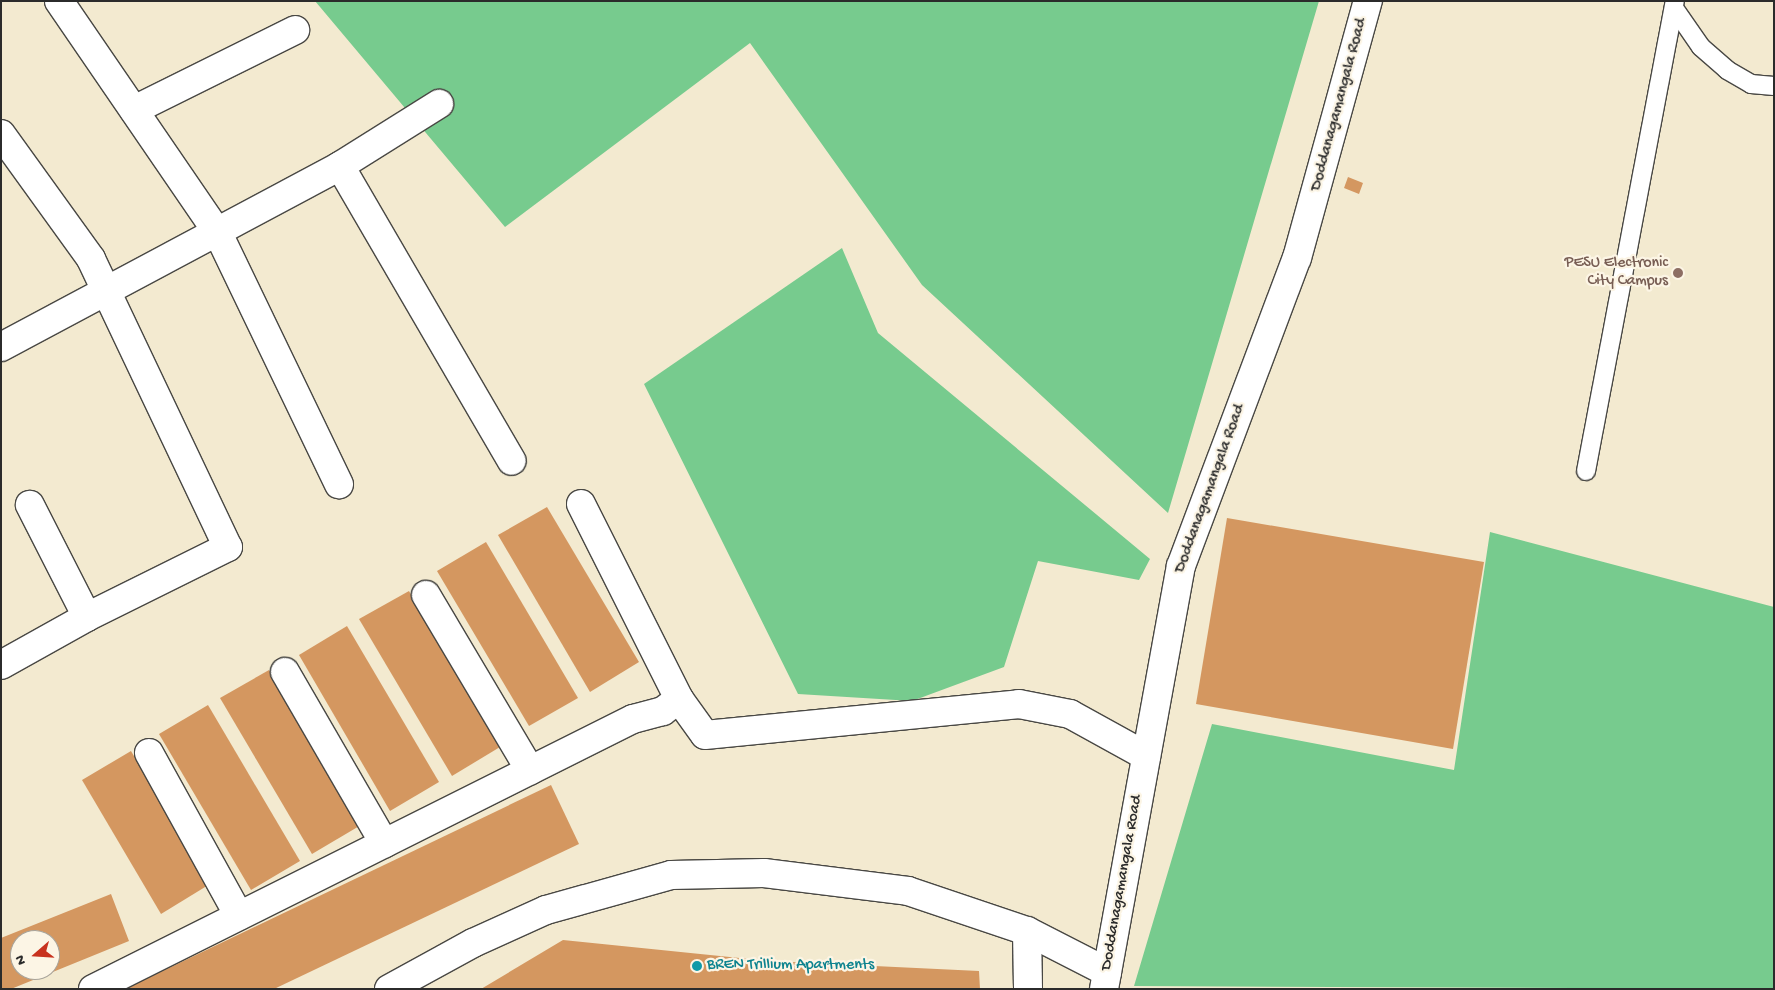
<!DOCTYPE html>
<style>
body{margin:0}
#map{position:relative;width:1775px;height:990px;overflow:hidden;background:#f3ead0;font-family:"Gochi Hand",sans-serif}
div>[style]{position:absolute}
[style*='--x']{left:calc(var(--x)*1px);top:calc(var(--y)*1px);width:calc(var(--w)*1px);rotate:calc(var(--a)*1deg)}
.green>*{inset:0;background:#77cb8e}
.building>*{inset:0;background:#d49760}
.roads{filter:drop-shadow(1px 0 #494844) drop-shadow(-1px 0 #494844) drop-shadow(0 1px #494844) drop-shadow(0 -1px #494844)}
.service>*{height:18px;margin:-9px;padding:0 9px;transform-origin:9px;border-radius:9px;background:#fff}
.minor>*{height:28px;margin:-14px;padding:0 14px;transform-origin:14px;border-radius:14px;background:#fff}
.tertiary>*{height:28px;margin:-14px;padding:0 14px;transform-origin:14px;border-radius:14px;background:#fff}
.dots>*{width:14px;height:14px;translate:-50% -50%;box-sizing:border-box;border:2px solid #fcf5e5;border-radius:50%}
span{translate:-50% -50%;white-space:nowrap;text-align:center;line-height:1.15;-webkit-text-stroke:4.5px #fcf5e5;paint-order:stroke}
.street-label{font-size:16px;color:#2b2b2b}
.education-label{font-size:16px;color:#785e54}
.right{translate:-100% -50%;text-align:right}
.culture-label{font-size:16px;color:#0d838f}
.left{translate:0 -50%;text-align:left}
.frame{position:absolute;inset:0;border:2px solid #2b2b2b;pointer-events:none}
.north{position:absolute;left:10px;top:930px;width:50px;height:50px;box-sizing:border-box;background:#fcf5e5;border:1px solid #a8a49b;border-radius:50%;rotate:251deg;font-size:14px;font-weight:700;line-height:20px;text-align:center;color:#2b2b2b}
.north::after{content:'';display:block;margin:auto;width:18px;height:22px;background:#c8321e;clip-path:polygon(50% 0,100% 100%,50% 72%,0 100%)}
</style>
<div id="map">
<div class="green">
<i style="clip-path:polygon(315px 1px,1319px 1px,1168px 513px,922px 285px,750px 43px,505px 227px)"></i>
<i style="clip-path:polygon(842px 248px,878px 333px,1150px 559px,1139px 580px,1038px 561px,1004px 667px,912px 701px,798px 694px,644px 384px)"></i>
<i style="clip-path:polygon(1490px 532px,1774px 607px,1774px 989px,1134px 986px,1212px 724px,1454px 770px)"></i>
</div>
<div class="building">
<i style="clip-path:polygon(1348px 177px,1363px 183px,1359px 194px,1344px 188px)"></i>
<i style="clip-path:polygon(547px 507px,639px 662px,590px 692px,498px 535px)"></i>
<i style="clip-path:polygon(1227px 518px,1484px 562px,1453px 749px,1196px 704px)"></i>
<i style="clip-path:polygon(486px 542px,578px 698px,529px 726px,437px 571px)"></i>
<i style="clip-path:polygon(409px 591px,500px 747px,452px 776px,359px 619px)"></i>
<i style="clip-path:polygon(347px 626px,439px 782px,390px 811px,299px 655px)"></i>
<i style="clip-path:polygon(269px 670px,361px 825px,312px 854px,220px 698px)"></i>
<i style="clip-path:polygon(208px 705px,300px 861px,251px 890px,159px 734px)"></i>
<i style="clip-path:polygon(131px 751px,210px 884px,161px 914px,82px 780px)"></i>
<i style="clip-path:polygon(551px 785px,579px 844px,274px 989px,125px 989px)"></i>
<i style="clip-path:polygon(evenodd,111px 894px,129px 941px,11px 989px,1px 989px,1px 938px,111px 894px,20px 940px,50px 940px,50px 970px,20px 970px,20px 940px)"></i>
<i style="clip-path:polygon(563px 940px,770px 961px,979px 971px,980px 989px,481px 989px)"></i>
</div>
<div class="roads">
<div class="service">
<i style="--x:1674;--y:8;--w:47;--a:55.3"></i>
<i style="--x:1701;--y:47;--w:35;--a:41"></i>
<i style="--x:1727;--y:70;--w:28;--a:30"></i>
<i style="--x:1751;--y:84;--w:23;--a:5"></i>
<i style="--x:1586;--y:471;--w:478;--a:-79.3"></i>
</div>
<div class="minor">
<i style="--x:59;--y:1;--w:281;--a:55.6"></i>
<i style="--x:218;--y:233;--w:279;--a:64.3"></i>
<i style="--x:134;--y:110;--w:180;--a:-26.4"></i>
<i style="--x:1;--y:134;--w:154;--a:54.2"></i>
<i style="--x:91;--y:259;--w:319;--a:64.6"></i>
<i style="--x:228;--y:547;--w:157;--a:153.6"></i>
<i style="--x:87;--y:617;--w:126;--a:-117"></i>
<i style="--x:340;--y:166;--w:341;--a:59.8"></i>
<i style="--x:1;--y:347;--w:384;--a:-28.1"></i>
<i style="--x:340;--y:166;--w:117;--a:-32.1"></i>
<i style="--x:581;--y:504;--w:218;--a:63.3"></i>
<i style="--x:679;--y:699;--w:44;--a:54.2"></i>
<i style="--x:705;--y:735;--w:316;--a:-5.6"></i>
<i style="--x:1019;--y:704;--w:52;--a:11.1"></i>
<i style="--x:1070;--y:714;--w:87;--a:28.9"></i>
<i style="--x:426;--y:595;--w:204;--a:59.3"></i>
<i style="--x:1;--y:665;--w:98;--a:-29.2"></i>
<i style="--x:285;--y:672;--w:198;--a:59.9"></i>
<i style="--x:149;--y:753;--w:186;--a:61.1"></i>
<i style="--x:1027;--y:931;--w:58;--a:89"></i>
<i style="--x:93;--y:989;--w:604;--a:-26.57"></i>
<i style="--x:633;--y:719;--w:31;--a:-15"></i>
<i style="--x:663;--y:711;--w:20;--a:-37"></i>
<i style="--x:389;--y:989;--w:96;--a:-28.7"></i>
<i style="--x:473;--y:943;--w:80;--a:-24.3"></i>
<i style="--x:546;--y:910;--w:130;--a:-15.6"></i>
<i style="--x:671;--y:875;--w:93;--a:-1.2"></i>
<i style="--x:764;--y:873;--w:145;--a:7.1"></i>
<i style="--x:908;--y:891;--w:126;--a:18.6"></i>
<i style="--x:1027;--y:931;--w:90;--a:27.1"></i>
</div>
<div class="tertiary">
<i style="--x:1104;--y:989;--w:430;--a:-79.7"></i>
<i style="--x:1181;--y:566;--w:329;--a:-69.4"></i>
<i style="--x:1297;--y:258;--w:267;--a:-74.6"></i>
</div>
</div>
<div class="dots">
<i style="left:1678px;top:273px;background:#8d6e63"></i>
<i style="left:697px;top:966px;background:#0f9aa8"></i>
</div>
<div class="street-label">
<span style="left:1340px;top:105px;rotate:-75deg">Doddanagamangala Road</span>
<span style="left:1211px;top:489px;rotate:-70deg">Doddanagamangala Road</span>
<span style="left:1123px;top:883px;rotate:-80deg">Doddanagamangala Road</span>
</div>
<div class="education-label">
<span class="right" style="left:1668px;top:273px">PESU Electronic<br>City Campus</span>
</div>
<div class="culture-label">
<span class="left" style="left:707px;top:966px">BREN Trillium Apartments</span>
</div>
<div class="frame"></div>
<div class="north">N</div>
</div>
